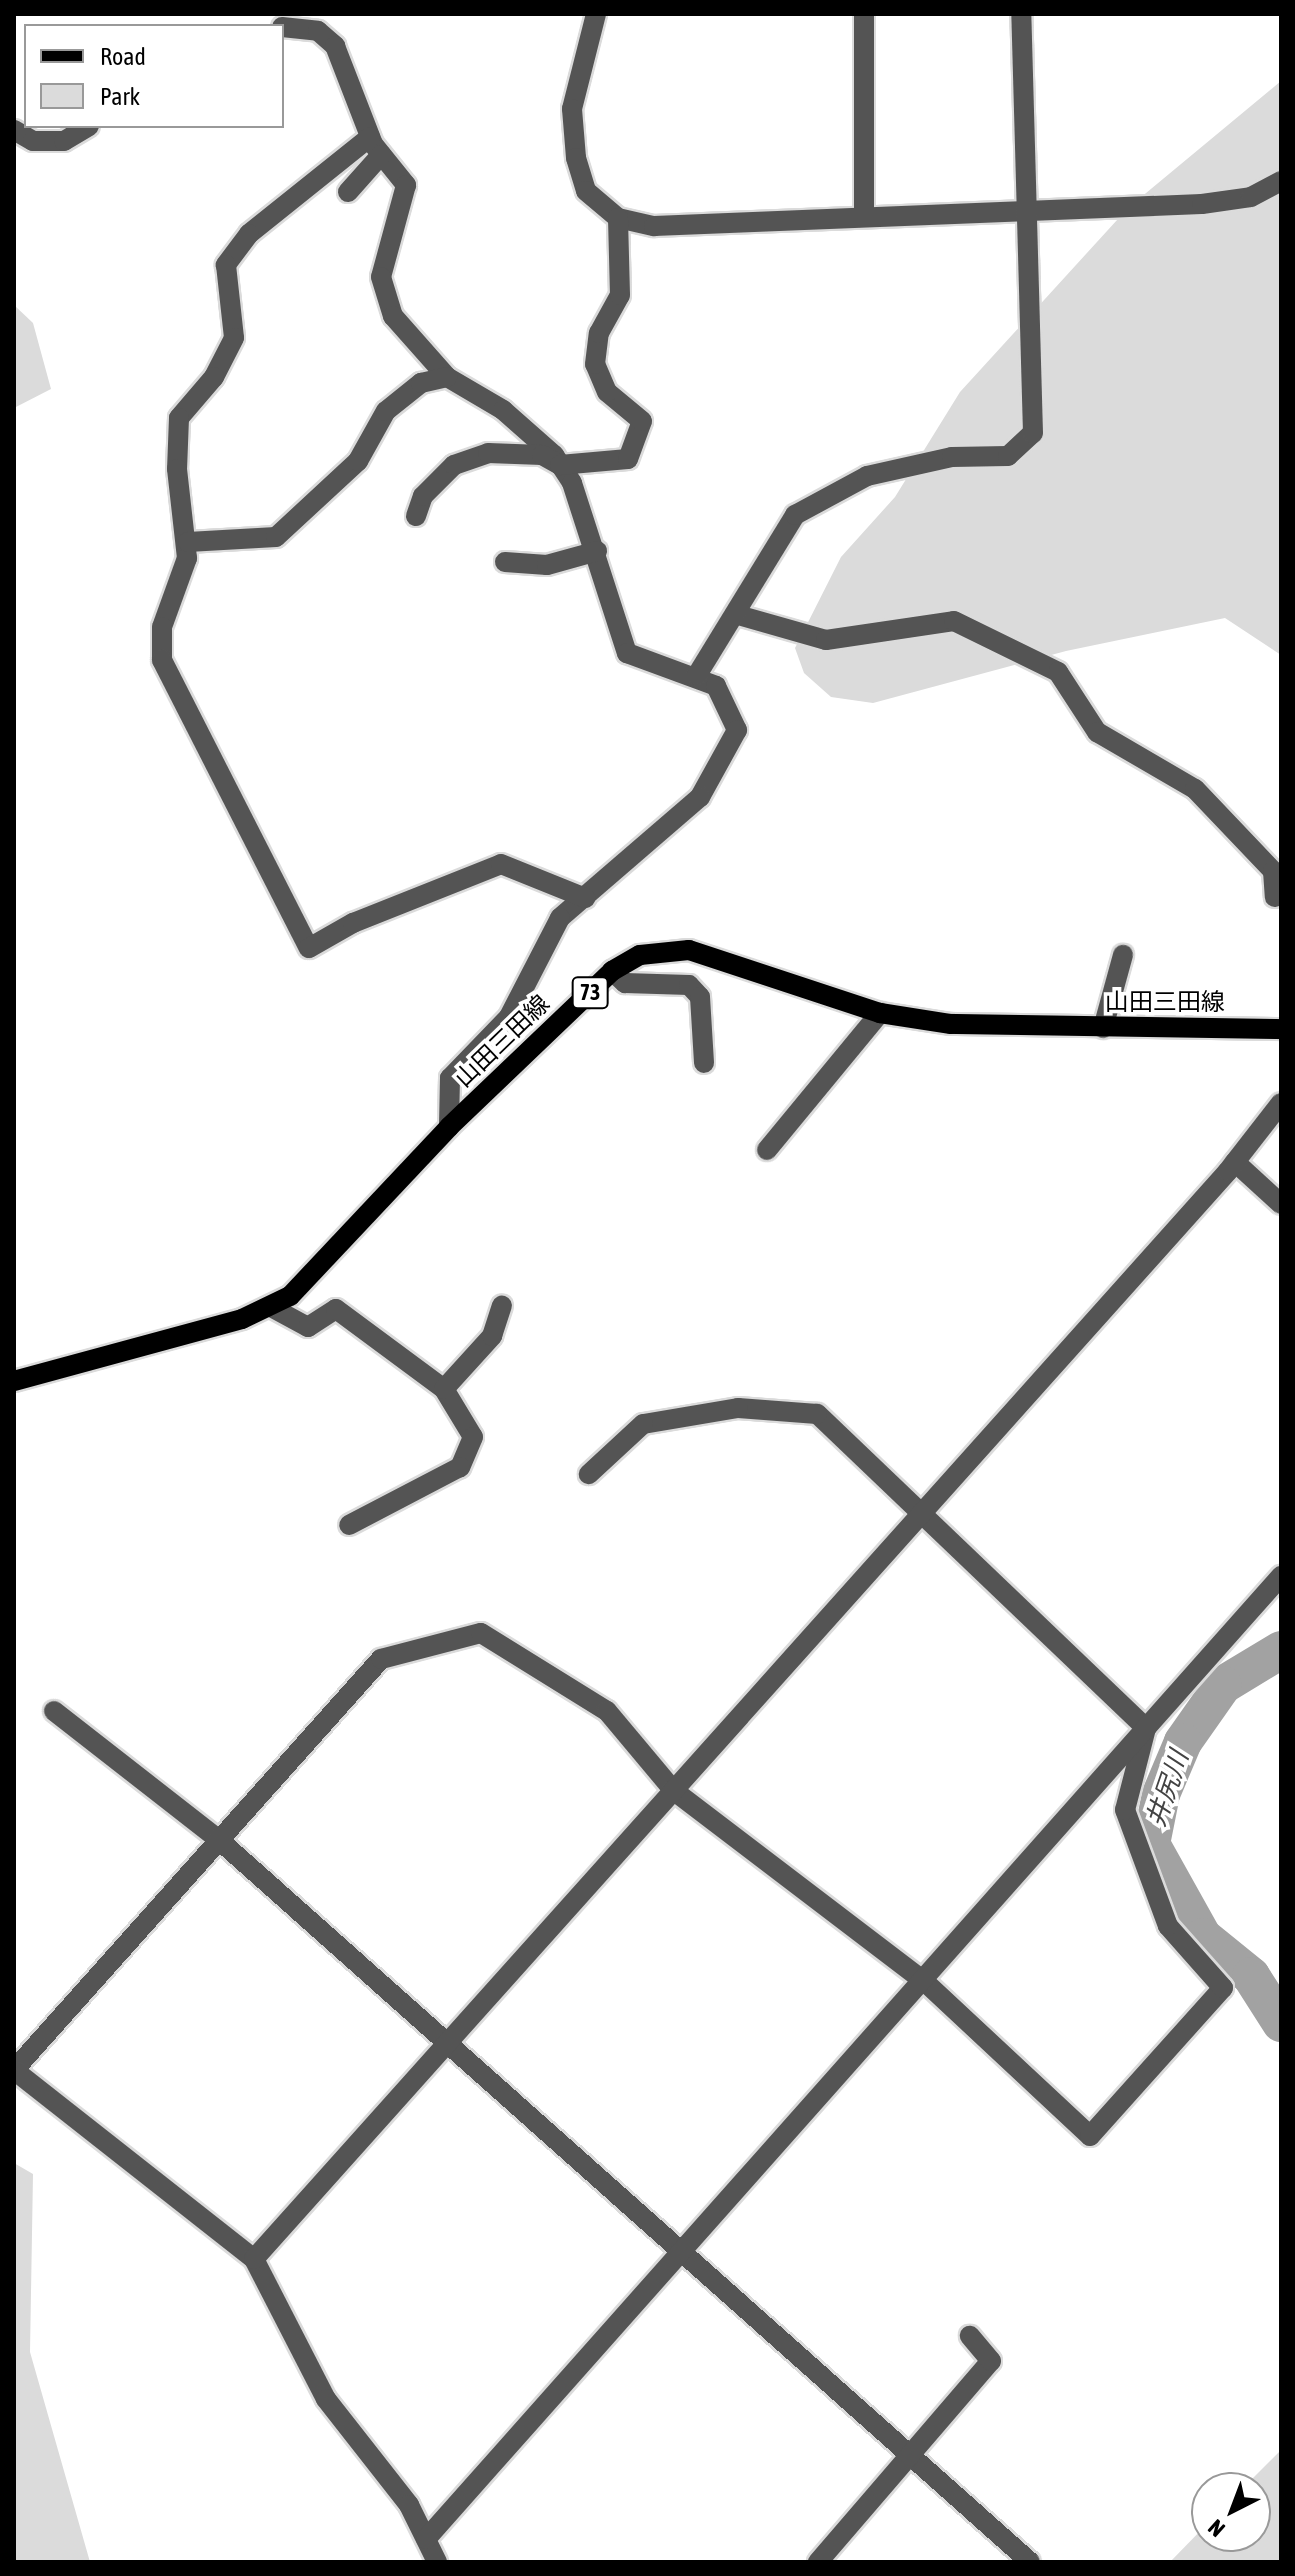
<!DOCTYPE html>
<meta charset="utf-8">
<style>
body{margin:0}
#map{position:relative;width:1295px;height:2576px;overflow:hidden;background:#fff;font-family:"Asap Condensed","Noto Sans JP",sans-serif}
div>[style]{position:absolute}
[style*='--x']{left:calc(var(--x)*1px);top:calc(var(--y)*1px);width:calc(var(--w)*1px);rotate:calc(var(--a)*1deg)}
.green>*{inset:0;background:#dbdbdb}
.river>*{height:38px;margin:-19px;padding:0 19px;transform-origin:19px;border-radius:19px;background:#a2a2a2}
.roads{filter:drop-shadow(2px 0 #dbdbdb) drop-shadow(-2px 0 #dbdbdb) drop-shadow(0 2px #dbdbdb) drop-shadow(0 -2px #dbdbdb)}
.minor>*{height:20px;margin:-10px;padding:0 10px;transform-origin:10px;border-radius:10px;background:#545454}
.major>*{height:20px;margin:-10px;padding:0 10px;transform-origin:10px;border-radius:10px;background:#000}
span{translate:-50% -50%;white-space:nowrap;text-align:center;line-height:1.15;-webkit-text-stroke:7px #fff;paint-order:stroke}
.shield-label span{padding:2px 6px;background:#fff;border:2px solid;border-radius:6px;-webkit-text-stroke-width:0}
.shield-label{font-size:22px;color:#000;font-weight:700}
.street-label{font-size:24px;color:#000}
.water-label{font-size:26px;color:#434343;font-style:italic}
.frame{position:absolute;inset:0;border:16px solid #000;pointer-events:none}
.legend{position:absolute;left:24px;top:24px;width:260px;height:104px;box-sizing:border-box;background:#fff;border:2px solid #999;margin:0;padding:10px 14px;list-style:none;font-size:24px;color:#000}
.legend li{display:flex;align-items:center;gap:16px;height:40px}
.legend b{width:40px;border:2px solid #999}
.north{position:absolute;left:1191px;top:2472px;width:80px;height:80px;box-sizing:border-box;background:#fff;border:2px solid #999;border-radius:50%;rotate:222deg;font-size:22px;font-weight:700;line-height:32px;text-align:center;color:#000}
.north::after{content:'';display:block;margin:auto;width:28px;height:36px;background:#000;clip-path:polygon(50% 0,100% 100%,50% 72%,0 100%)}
</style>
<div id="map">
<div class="green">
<i style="clip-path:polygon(1281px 81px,1281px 655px,1225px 618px,1066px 651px,873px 703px,831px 697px,804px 673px,795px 648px,841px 557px,895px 497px,960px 392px,1128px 208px)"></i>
<i style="clip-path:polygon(14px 305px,33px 323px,51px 389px,14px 408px)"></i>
<i style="clip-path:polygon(14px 2163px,33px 2174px,30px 2352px,90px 2562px,14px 2562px)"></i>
<i style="clip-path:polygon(1281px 2450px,1281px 2562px,1170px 2562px,1207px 2524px,1207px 2536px,1255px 2536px,1255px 2488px,1243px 2488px)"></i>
</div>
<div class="river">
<i style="--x:1281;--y:1650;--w:68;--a:148.9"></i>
<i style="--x:1223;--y:1685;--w:70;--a:125.1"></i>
<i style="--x:1183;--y:1742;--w:56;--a:112.9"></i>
<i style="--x:1161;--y:1794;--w:51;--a:101.3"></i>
<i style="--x:1151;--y:1844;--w:107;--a:60.8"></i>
<i style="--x:1203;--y:1937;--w:62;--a:39.1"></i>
<i style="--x:1251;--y:1976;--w:56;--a:57.4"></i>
</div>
<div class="roads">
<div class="minor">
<i style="--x:596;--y:14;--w:98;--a:104.2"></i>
<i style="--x:572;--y:109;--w:49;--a:85.3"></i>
<i style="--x:576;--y:158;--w:34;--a:73"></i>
<i style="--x:586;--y:191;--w:42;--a:40.2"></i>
<i style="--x:618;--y:218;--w:37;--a:13"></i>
<i style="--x:654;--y:226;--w:548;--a:-2.3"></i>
<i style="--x:1202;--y:204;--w:49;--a:-8.1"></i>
<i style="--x:1251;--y:197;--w:34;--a:-28"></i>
<i style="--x:282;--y:27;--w:36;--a:6"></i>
<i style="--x:318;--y:31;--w:23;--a:41"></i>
<i style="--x:335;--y:46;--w:105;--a:68.8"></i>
<i style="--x:373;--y:144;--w:53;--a:51.2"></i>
<i style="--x:406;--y:185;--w:95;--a:105.2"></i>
<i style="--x:381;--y:277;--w:41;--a:72.9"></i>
<i style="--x:393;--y:316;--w:81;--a:48.5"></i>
<i style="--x:447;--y:377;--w:65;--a:30.5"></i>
<i style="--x:503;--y:410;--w:68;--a:41.4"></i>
<i style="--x:554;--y:455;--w:33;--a:57"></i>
<i style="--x:572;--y:483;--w:179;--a:72.1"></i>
<i style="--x:627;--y:653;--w:95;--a:20.3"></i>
<i style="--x:716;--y:686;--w:49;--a:64.5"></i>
<i style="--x:737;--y:730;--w:77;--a:118.9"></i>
<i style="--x:700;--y:797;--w:185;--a:139.2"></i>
<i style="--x:560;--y:918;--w:111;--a:117.3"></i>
<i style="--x:509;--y:1017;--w:85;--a:134"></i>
<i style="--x:450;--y:1078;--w:49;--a:91.2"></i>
<i style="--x:14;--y:130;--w:22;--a:30"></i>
<i style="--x:33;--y:141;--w:31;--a:0"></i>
<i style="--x:64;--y:141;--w:29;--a:-31"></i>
<i style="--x:370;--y:137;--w:155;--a:141.3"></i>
<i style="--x:249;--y:234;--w:39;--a:127"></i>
<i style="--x:226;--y:265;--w:73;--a:83.7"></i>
<i style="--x:234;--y:338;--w:44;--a:117.1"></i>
<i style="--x:214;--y:377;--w:54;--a:130.5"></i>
<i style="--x:179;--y:418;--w:51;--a:92.2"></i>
<i style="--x:177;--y:469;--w:90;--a:83.6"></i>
<i style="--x:187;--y:558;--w:73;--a:109.9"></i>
<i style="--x:162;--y:627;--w:33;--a:90"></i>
<i style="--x:162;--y:660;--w:323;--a:63"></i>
<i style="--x:309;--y:948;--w:51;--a:-29.6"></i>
<i style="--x:353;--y:923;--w:159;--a:-21.7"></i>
<i style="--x:501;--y:864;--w:91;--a:22"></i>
<i style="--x:348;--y:192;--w:50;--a:-48.3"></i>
<i style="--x:864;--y:215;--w:201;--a:-90"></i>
<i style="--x:416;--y:516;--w:21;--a:-71"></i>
<i style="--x:423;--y:496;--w:44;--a:-45"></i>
<i style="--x:454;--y:465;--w:36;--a:-19"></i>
<i style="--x:488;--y:453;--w:54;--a:2.1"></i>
<i style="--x:542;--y:455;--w:21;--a:29"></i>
<i style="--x:560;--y:465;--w:68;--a:-5"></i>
<i style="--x:628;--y:459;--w:40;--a:-69.8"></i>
<i style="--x:642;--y:421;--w:45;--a:-140.4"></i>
<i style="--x:607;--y:392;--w:30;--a:-113"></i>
<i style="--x:595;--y:364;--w:31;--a:-83"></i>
<i style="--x:599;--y:333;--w:43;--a:-61.1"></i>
<i style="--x:620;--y:295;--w:77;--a:-91.5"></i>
<i style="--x:188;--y:542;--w:88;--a:-3.3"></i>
<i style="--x:276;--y:537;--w:112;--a:-42.8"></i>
<i style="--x:358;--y:461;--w:57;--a:-60.8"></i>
<i style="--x:386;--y:411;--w:45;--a:-38.7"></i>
<i style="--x:421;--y:383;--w:27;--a:-13"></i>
<i style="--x:505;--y:562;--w:42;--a:4.1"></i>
<i style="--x:547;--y:565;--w:52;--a:-15.6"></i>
<i style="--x:738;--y:615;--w:91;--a:15.9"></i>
<i style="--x:826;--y:640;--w:129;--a:-8.4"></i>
<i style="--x:954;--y:621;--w:116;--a:26.1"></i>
<i style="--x:1058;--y:672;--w:72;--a:57"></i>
<i style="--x:1097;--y:732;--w:113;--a:30.2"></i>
<i style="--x:1195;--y:789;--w:113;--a:46.4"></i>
<i style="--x:1273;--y:871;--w:26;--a:86"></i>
<i style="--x:697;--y:675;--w:188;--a:-58.5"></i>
<i style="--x:795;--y:515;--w:82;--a:-28.4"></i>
<i style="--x:867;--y:476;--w:87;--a:-12.6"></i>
<i style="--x:952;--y:457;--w:56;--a:-1"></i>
<i style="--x:1008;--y:456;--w:34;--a:-43"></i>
<i style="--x:1033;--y:433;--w:419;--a:-91.6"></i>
<i style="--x:612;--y:971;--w:18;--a:43"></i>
<i style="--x:625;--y:983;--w:64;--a:1.8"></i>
<i style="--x:689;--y:985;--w:16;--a:47"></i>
<i style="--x:700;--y:997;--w:66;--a:86.5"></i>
<i style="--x:1103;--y:1028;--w:76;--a:-74.7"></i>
<i style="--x:767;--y:1150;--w:178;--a:-50.5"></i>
<i style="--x:1235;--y:1162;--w:62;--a:42.4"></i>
<i style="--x:271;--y:1307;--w:42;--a:28.4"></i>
<i style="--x:308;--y:1327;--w:33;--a:-33"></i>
<i style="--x:336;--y:1309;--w:134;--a:36.5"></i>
<i style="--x:444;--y:1389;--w:56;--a:58.9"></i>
<i style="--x:473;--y:1437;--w:33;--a:113"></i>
<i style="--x:460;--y:1467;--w:125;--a:152.4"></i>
<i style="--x:444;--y:1389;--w:72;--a:-47.8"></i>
<i style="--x:492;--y:1336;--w:32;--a:-72"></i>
<i style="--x:54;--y:1711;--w:208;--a:38"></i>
<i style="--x:218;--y:1839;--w:1087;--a:41.68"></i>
<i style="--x:14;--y:2070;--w:551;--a:-48.24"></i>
<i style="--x:381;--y:1659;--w:103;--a:-14.6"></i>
<i style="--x:481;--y:1633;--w:148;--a:31.8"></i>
<i style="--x:607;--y:1711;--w:103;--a:50.1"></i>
<i style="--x:673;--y:1790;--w:315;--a:37.3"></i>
<i style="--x:924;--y:1981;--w:227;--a:43"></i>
<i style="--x:1090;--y:2136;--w:199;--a:-48.1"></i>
<i style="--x:1223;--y:1988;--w:83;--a:-131.6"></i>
<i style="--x:1168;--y:1926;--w:124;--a:-110.3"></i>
<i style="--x:1125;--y:1810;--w:85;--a:-75.6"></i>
<i style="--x:1146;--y:1728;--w:455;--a:-136.3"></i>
<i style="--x:817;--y:1414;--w:79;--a:-175.7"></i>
<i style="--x:738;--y:1408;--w:96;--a:170.4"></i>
<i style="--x:643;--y:1424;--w:74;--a:137.2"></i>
<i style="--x:14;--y:2070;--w:305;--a:38.2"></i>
<i style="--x:254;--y:2259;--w:157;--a:62.8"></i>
<i style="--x:326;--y:2399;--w:135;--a:51.9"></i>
<i style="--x:409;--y:2505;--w:64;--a:63.8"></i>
<i style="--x:254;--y:2259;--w:1460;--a:-48.16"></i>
<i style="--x:1228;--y:1171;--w:86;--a:-52.1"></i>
<i style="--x:426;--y:2539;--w:1288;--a:-48.4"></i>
<i style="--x:818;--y:2562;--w:265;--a:-49.3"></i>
<i style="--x:991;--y:2361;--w:33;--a:-130"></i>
</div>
<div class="major">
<i style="--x:14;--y:1381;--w:236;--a:-15.2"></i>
<i style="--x:242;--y:1319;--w:53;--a:-25.6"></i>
<i style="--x:290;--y:1296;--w:232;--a:-46.7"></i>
<i style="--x:449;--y:1127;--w:226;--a:-43.7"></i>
<i style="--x:612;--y:971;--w:32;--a:-30"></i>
<i style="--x:640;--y:955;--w:49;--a:-5.8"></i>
<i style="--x:689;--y:950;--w:201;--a:18.3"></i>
<i style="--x:880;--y:1013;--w:72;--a:8.8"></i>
<i style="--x:951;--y:1024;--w:330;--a:0.9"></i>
</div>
</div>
<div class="shield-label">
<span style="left:590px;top:993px">73</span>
</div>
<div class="street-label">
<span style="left:1165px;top:1002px">山田三田線</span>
<span style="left:502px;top:1041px;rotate:-44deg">山田三田線</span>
</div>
<div class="water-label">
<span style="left:1168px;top:1789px;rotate:-71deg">井尻川</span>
</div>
<div class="frame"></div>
<ul class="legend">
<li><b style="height:10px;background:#000"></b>Road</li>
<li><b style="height:22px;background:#dbdbdb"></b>Park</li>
</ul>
<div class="north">N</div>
</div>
